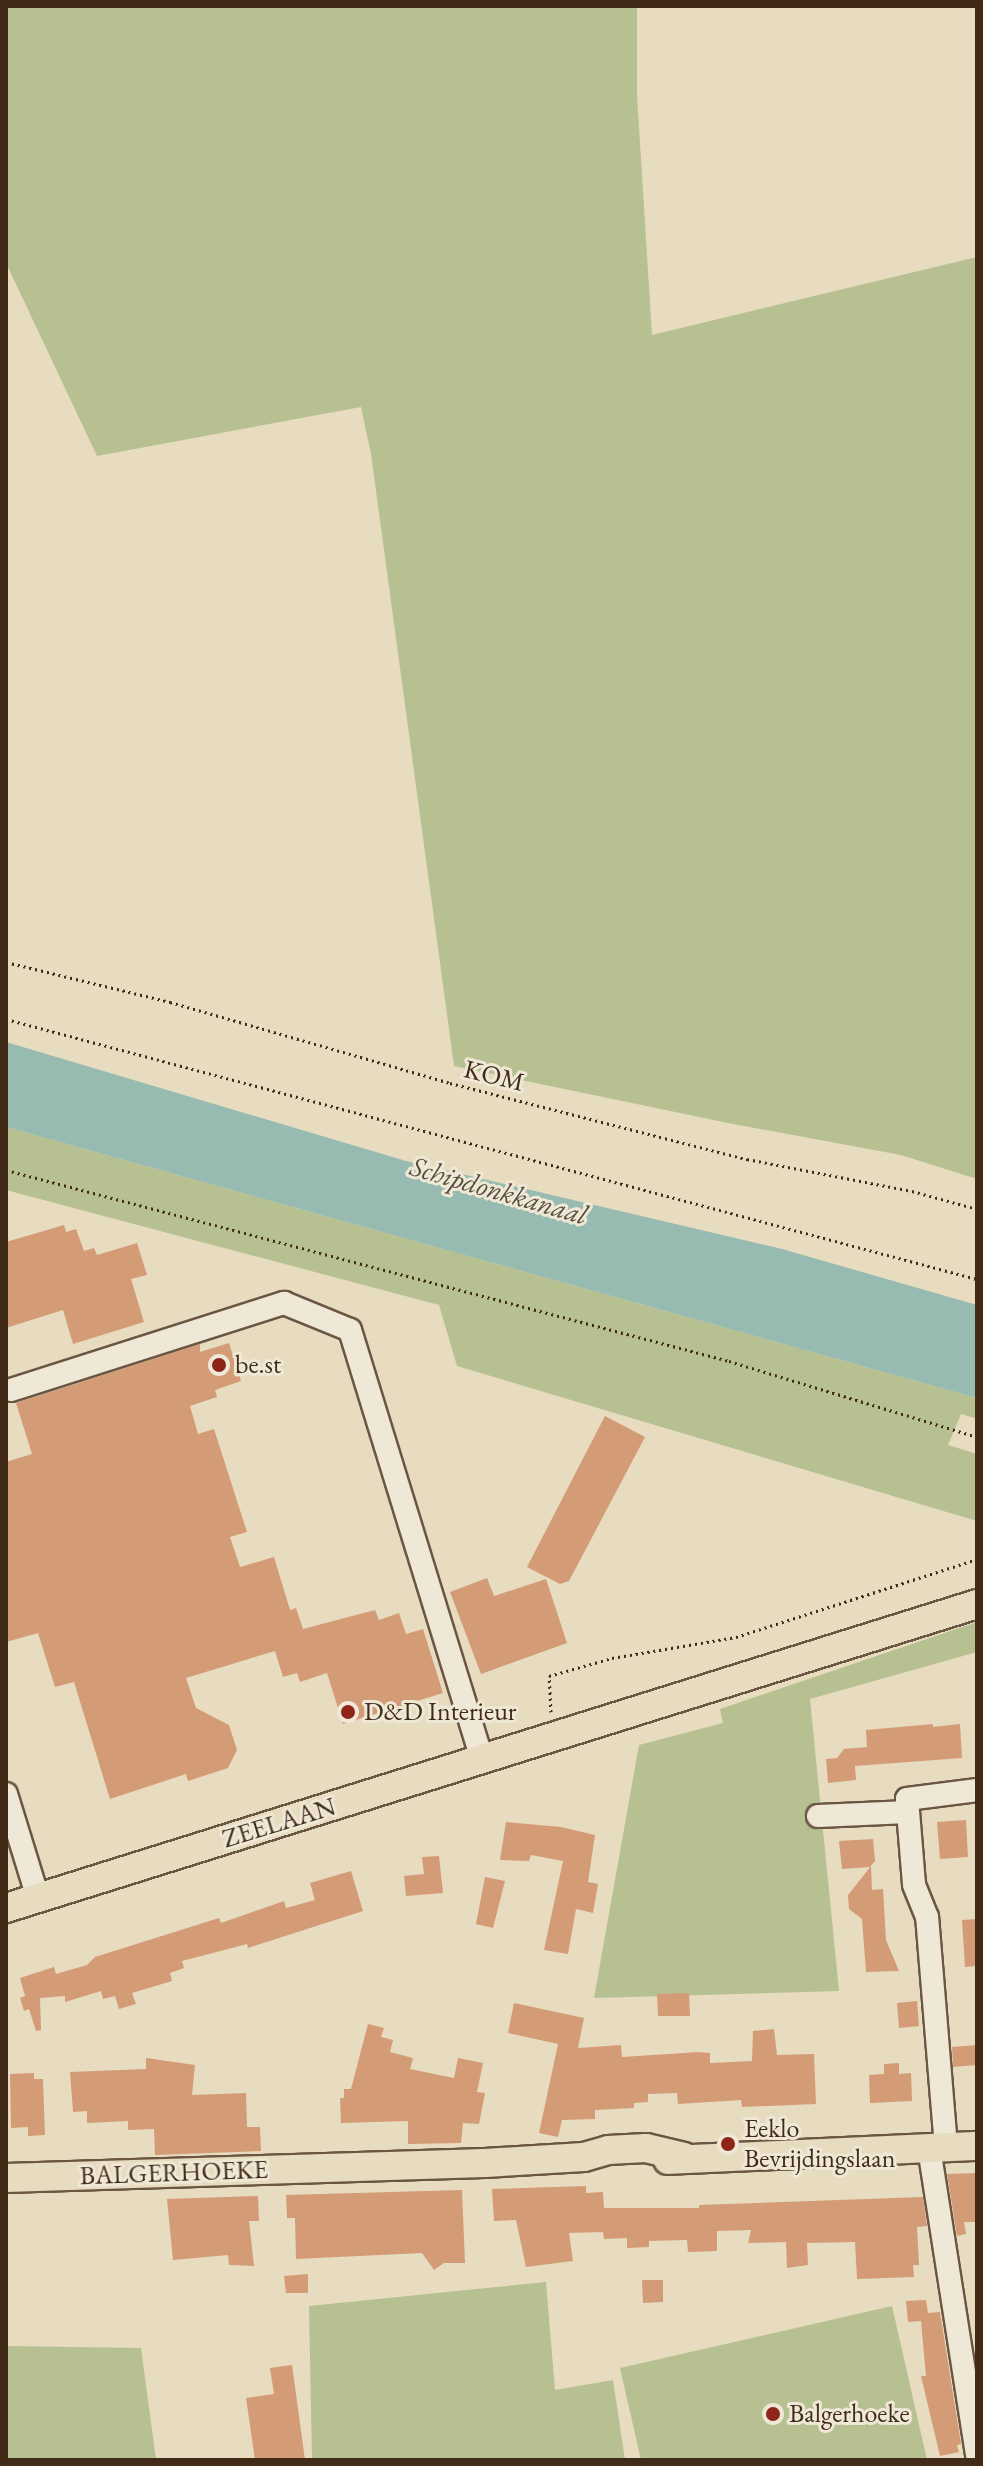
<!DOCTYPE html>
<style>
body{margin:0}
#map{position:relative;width:983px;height:2466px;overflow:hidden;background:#e7dbc0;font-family:"EB Garamond",serif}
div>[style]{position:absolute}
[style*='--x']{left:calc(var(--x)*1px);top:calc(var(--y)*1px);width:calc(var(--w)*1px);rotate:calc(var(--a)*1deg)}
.green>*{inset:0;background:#b7c091}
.water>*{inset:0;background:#97bbb0}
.building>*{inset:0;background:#d39c76}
.path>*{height:3px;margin-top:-1.5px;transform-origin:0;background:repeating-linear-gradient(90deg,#422a19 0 2px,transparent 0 6px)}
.roads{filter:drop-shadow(2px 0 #6b5643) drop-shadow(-2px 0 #6b5643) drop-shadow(0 2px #6b5643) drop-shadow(0 -2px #6b5643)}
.minor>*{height:22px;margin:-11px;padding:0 11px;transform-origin:11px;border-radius:11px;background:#efe8d6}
.major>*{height:28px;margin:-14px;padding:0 14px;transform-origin:14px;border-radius:14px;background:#e7dbc0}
.dots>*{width:22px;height:22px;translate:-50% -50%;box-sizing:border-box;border:4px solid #efe8d6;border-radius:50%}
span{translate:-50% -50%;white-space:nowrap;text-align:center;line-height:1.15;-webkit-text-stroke:6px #efe8d6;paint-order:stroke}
.street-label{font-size:26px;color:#422a19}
.poi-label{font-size:26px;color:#422a19}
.left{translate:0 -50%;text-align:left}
.water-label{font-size:28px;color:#574e3f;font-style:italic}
.frame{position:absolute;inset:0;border:8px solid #422a19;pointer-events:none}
</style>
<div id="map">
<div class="green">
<i style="clip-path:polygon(6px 6px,637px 6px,637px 95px,652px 335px,977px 257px,977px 1179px,901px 1155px,728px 1123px,454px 1066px,371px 454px,361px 407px,97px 456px,6px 263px)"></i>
<i style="clip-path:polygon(6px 1127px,977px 1398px,977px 1419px,961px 1414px,948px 1445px,977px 1454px,977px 1521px,457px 1366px,439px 1305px,6px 1190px)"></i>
<i style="clip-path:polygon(977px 1622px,977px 1652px,810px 1699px,839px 1991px,594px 1998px,639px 1745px,723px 1723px,720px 1709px)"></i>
<i style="clip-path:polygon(546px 2282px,555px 2390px,613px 2380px,625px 2460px,312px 2460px,309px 2306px)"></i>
<i style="clip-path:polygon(892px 2306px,927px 2460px,641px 2460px,620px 2368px)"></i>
<i style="clip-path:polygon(6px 2346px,141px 2348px,156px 2460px,6px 2460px)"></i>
</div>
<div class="water">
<i style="clip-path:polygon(6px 1042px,406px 1161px,782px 1249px,977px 1305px,977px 1398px,6px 1127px)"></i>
</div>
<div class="building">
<i style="clip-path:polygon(64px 1225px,66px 1232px,76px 1229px,84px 1251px,94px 1248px,97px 1255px,137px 1243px,147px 1275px,131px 1279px,144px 1322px,73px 1344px,63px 1310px,6px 1328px,6px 1242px)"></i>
<i style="clip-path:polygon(229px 1343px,241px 1381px,215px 1390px,217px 1397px,190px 1406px,198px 1434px,214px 1429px,247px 1532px,230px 1537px,240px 1567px,274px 1557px,290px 1610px,296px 1608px,303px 1629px,375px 1610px,379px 1620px,399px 1613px,406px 1634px,423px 1629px,443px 1693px,343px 1724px,327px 1673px,300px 1682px,297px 1673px,283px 1677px,275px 1651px,186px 1678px,196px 1708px,229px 1725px,237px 1750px,228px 1768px,188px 1781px,186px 1774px,110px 1799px,74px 1682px,55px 1687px,38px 1633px,6px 1642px,6px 1462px,32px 1454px,16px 1403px,200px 1344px,200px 1352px)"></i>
<i style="clip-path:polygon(605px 1416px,645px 1437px,569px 1581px,560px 1584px,527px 1567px)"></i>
<i style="clip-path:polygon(487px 1578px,494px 1596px,546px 1579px,567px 1643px,481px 1674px,450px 1592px)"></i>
<i style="clip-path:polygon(933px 1724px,933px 1727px,960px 1724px,962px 1758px,855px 1766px,856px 1780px,828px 1783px,826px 1759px,837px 1758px,844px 1749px,867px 1747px,866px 1730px)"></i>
<i style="clip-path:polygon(966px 1820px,968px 1857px,940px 1859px,937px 1822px)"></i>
<i style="clip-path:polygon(506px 1822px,561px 1827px,595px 1835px,588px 1882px,598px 1884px,593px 1913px,576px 1909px,568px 1954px,544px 1950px,563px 1861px,531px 1855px,529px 1861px,500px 1860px)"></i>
<i style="clip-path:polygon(873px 1839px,875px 1861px,870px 1867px,842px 1869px,839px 1841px)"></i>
<i style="clip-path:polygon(439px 1856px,443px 1893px,406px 1896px,404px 1876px,424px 1874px,422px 1857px)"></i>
<i style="clip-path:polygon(871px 1866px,872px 1890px,883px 1889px,886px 1940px,899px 1971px,866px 1972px,862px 1919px,849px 1909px,848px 1895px)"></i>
<i style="clip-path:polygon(351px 1871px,363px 1911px,248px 1948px,247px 1944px,182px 1961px,184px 1968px,170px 1973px,172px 1981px,132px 1993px,136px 2004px,119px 2009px,115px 1996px,103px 1999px,101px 1991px,65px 2002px,65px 1996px,40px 1998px,41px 2030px,36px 2031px,29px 2009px,24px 2011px,20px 1998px,25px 1996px,20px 1978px,54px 1967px,56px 1974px,87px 1965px,95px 1957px,219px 1918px,221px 1923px,284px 1901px,286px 1908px,315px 1900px,310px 1883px)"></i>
<i style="clip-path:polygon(485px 1877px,505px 1881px,493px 1928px,476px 1924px)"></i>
<i style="clip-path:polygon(977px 1919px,977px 1966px,965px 1967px,962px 1920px)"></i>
<i style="clip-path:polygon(689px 1993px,690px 2016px,658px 2016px,657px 1994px)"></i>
<i style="clip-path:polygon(917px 2001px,919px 2026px,899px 2028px,897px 2003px)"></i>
<i style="clip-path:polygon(514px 2003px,584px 2018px,578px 2048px,621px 2045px,622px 2057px,699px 2052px,710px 2053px,710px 2063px,752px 2061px,753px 2031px,774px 2029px,777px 2055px,814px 2054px,816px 2104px,742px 2107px,741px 2100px,678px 2104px,677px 2093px,648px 2094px,648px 2102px,634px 2103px,634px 2108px,595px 2110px,595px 2119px,562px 2120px,558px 2137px,539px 2133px,558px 2044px,508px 2033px)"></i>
<i style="clip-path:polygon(368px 2024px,384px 2028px,381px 2037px,393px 2040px,390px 2052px,413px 2058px,410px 2069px,454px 2078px,458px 2058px,483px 2063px,477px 2092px,485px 2093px,479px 2124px,463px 2123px,461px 2143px,408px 2144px,408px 2121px,341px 2123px,340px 2098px,344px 2098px,344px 2089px,351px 2089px)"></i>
<i style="clip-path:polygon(977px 2045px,977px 2065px,953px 2067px,952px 2047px)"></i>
<i style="clip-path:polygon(146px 2058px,195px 2065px,192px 2095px,246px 2093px,247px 2127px,260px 2127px,261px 2151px,155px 2155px,154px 2129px,128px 2130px,128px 2121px,87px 2123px,87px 2111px,73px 2112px,70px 2072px,146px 2069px)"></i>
<i style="clip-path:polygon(899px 2063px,899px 2074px,911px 2073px,912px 2101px,870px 2103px,869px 2075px,884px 2074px,884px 2064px)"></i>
<i style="clip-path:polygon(34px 2073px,34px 2079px,43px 2079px,45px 2135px,28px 2136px,28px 2127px,11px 2128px,10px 2074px)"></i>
<i style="clip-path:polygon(977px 2173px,977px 2222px,964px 2222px,966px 2234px,957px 2236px,947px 2174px)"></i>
<i style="clip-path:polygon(586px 2186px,586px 2193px,603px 2192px,604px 2208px,699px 2208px,699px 2205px,923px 2197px,927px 2226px,917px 2227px,919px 2265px,913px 2265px,914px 2277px,857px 2279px,855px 2242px,807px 2243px,808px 2265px,787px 2268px,786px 2242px,748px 2243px,751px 2230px,717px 2231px,717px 2251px,688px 2252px,687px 2240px,649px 2241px,649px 2247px,627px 2248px,627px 2238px,604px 2239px,603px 2232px,569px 2233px,573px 2261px,526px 2267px,516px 2220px,494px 2221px,492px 2189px)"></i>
<i style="clip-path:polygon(462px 2190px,465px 2263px,444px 2263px,434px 2270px,422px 2253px,296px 2259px,295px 2218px,287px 2218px,286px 2195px)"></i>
<i style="clip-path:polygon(258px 2196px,259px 2221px,249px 2221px,254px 2266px,229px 2265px,228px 2255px,173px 2260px,167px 2199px)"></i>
<i style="clip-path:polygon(308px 2274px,308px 2293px,286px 2293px,284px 2276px)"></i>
<i style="clip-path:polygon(642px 2280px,663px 2280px,663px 2302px,643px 2303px)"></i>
<i style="clip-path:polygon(926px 2300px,928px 2313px,940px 2312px,961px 2444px,957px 2445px,959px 2452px,940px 2456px,921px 2376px,926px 2376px,921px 2321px,908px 2322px,906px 2301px)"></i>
<i style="clip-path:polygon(292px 2365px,305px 2460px,255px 2460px,246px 2398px,274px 2394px,270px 2368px)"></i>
</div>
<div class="path">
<i style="--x:6;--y:962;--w:169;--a:13.7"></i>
<i style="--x:170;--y:1002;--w:291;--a:16.1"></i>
<i style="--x:450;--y:1083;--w:307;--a:14.4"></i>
<i style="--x:747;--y:1159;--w:168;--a:11"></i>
<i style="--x:912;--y:1191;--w:67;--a:15.5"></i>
<i style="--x:6;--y:1019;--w:1005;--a:14.99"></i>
<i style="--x:6;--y:1170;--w:748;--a:14.8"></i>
<i style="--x:729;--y:1361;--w:259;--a:17"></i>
<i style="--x:551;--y:1712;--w:36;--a:-93"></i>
<i style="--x:549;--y:1676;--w:66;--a:-15.9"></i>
<i style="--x:612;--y:1658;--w:126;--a:-9.6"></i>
<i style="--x:736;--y:1637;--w:253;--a:-17.9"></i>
</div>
<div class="roads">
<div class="minor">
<i style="--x:11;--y:1390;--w:287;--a:-17.7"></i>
<i style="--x:284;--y:1303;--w:71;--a:22.2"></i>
<i style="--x:350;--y:1330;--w:449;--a:72.9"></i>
<i style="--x:6;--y:1794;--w:109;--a:72.9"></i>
<i style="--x:818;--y:1816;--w:90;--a:-2.5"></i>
<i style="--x:946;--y:2147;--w:231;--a:-94.7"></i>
<i style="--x:927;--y:1917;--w:35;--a:-112"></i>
<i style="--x:914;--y:1884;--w:85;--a:-94.7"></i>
<i style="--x:907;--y:1799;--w:71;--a:-7.3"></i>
<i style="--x:929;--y:2148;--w:310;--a:81.1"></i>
</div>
<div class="major">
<i style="--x:6;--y:1908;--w:1017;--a:-17.38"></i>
<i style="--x:668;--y:2160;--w:309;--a:-2.6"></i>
<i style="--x:6;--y:2178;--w:479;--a:-1.8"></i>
<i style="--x:485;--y:2163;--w:99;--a:-3.5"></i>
<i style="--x:584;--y:2157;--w:25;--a:-16"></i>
<i style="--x:608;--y:2150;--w:38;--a:-3"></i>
<i style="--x:646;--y:2148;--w:39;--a:13"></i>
</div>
</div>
<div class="dots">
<i style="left:219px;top:1365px;background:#8f2418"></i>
<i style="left:348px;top:1712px;background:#8f2418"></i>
<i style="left:728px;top:2144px;background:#8f2418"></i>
<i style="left:773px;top:2414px;background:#8f2418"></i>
</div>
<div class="street-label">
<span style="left:494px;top:1076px;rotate:14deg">KOM</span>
<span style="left:279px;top:1823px;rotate:-17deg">ZEELAAN</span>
<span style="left:174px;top:2173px;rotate:-2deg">BALGERHOEKE</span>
</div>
<div class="poi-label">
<span class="left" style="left:235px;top:1365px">be.st</span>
<span class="left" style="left:364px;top:1712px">D&amp;D Interieur</span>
<span class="left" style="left:744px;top:2144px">Eeklo<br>Bevrijdingslaan</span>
<span class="left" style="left:789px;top:2414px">Balgerhoeke</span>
</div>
<div class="water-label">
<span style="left:499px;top:1190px;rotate:16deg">Schipdonkkanaal</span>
</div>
<div class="frame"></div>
</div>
